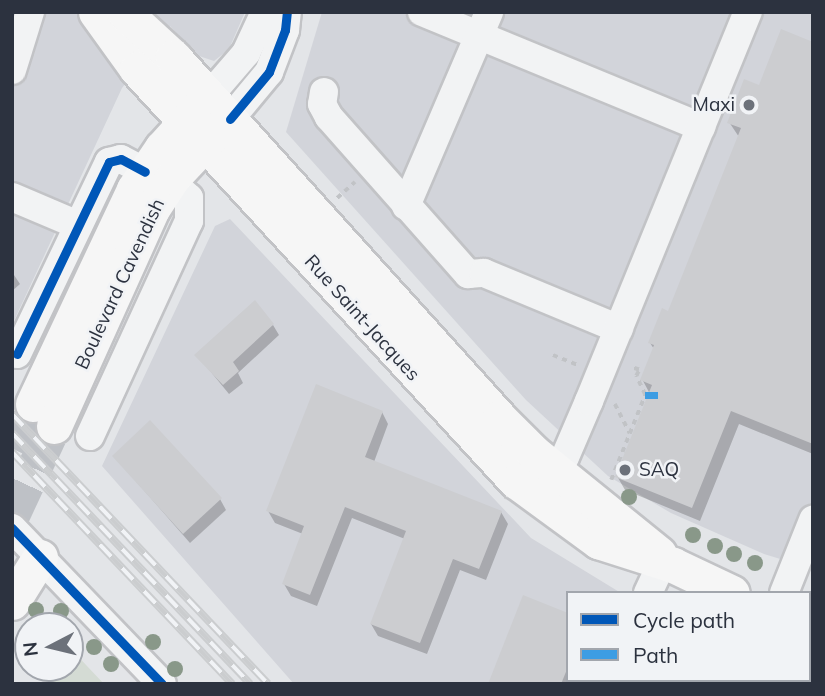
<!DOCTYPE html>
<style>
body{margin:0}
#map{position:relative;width:825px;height:696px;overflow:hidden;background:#e3e5e8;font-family:Mulish,sans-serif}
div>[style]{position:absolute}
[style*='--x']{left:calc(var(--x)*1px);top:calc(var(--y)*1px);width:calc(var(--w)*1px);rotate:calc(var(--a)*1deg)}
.built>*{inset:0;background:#d2d4da}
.green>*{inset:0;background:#d4dbd4}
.shadow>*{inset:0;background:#0003}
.building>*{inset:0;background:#cccdd0}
.major-tunnel>*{height:35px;margin-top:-17.5px;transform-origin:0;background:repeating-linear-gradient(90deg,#bec1c6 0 35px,transparent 0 53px)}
.path>*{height:3.5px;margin-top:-1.75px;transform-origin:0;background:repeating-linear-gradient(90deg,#c1c3c6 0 5px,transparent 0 10px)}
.roads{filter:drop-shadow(2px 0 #c2c3c6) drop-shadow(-2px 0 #c2c3c6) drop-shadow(0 2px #c2c3c6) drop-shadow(0 -2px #c2c3c6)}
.minor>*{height:28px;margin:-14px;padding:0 14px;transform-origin:14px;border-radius:14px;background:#f2f3f4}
.major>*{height:35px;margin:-17.5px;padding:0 17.5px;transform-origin:17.5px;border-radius:17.5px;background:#f6f6f6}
.rail>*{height:8px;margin-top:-4px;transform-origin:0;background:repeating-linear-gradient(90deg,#f1f3f6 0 16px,#cbcdcf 0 32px);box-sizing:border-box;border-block:2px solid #cbcdcf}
.quiet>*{height:7px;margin-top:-3.5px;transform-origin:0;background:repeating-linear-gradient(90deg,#3d9de3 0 14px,transparent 0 21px)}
.cycleway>*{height:9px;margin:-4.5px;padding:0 4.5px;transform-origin:4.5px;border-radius:4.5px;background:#0057b8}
.trees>*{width:16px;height:16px;margin:-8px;border-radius:50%;background:#899889}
.dots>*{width:19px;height:19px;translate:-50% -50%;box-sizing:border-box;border:4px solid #f1f3f6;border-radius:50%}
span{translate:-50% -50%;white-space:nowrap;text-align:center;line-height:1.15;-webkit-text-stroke:5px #f1f3f6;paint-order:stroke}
.poi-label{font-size:19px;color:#2c323f}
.right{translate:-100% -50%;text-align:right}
.left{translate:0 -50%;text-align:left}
.street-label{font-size:19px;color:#2c323f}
.frame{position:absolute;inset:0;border:14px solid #2c323f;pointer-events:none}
.legend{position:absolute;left:566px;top:591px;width:245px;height:91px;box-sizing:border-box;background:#f1f3f6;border:2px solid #a2a6ad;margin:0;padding:9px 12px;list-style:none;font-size:21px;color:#2c323f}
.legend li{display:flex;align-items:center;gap:14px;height:35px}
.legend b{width:35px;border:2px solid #a2a6ad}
.north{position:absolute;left:14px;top:612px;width:70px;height:70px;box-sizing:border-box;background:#f1f3f6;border:2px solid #a2a6ad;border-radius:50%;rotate:263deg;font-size:19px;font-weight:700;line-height:28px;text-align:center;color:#2c323f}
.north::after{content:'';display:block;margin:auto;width:24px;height:32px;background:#6c717a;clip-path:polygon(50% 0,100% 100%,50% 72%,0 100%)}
</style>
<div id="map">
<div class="built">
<i style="clip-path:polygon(12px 12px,245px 12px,229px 49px,214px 61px,196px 55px,170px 26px,122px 88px,12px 325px)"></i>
<i style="clip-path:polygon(322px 12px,813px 12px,813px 569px,764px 554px,671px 513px,608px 476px,526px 400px,286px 132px)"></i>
<i style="clip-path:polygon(230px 219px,531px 538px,621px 593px,568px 593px,568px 680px,809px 680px,809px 661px,813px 684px,294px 684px,102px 466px,215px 226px)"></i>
</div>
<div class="green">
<i style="clip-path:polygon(70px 648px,104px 684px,53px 684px,38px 668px,70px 668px)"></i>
</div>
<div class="shadow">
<i style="clip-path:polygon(813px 44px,813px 454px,739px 424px,700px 521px,625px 490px,617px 476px,650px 394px,642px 379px,654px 349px,650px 343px,669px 313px,739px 137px,729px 122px,759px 87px)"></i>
<i style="clip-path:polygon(12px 272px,20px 284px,12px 291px)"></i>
<i style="clip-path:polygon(273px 325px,279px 335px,238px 373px,243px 383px,229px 394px,197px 355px)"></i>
<i style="clip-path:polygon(382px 412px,388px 424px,374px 462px,501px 512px,508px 524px,486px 580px,460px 570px,427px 654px,378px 636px,371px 624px,405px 539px,352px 518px,317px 606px,291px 596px,284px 584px,303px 534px,275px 523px,268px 511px)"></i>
<i style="clip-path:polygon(114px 456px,220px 499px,226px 510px,190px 543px)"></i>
<i style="clip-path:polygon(568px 615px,568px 680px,575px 680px,574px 684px,490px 684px)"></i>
<i style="clip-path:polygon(763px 680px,780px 684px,762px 684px)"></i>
</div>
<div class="building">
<i style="clip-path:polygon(781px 29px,813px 42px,813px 444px,731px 411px,692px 508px,615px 477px,652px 385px,640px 380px,654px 345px,648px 343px,662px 308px,668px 311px,741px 128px,727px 123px,744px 79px,759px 85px)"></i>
<i style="clip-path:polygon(255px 300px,274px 324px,233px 362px,239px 371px,223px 385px,194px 355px)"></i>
<i style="clip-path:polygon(316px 384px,383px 411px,365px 457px,502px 511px,479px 569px,453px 559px,420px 643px,370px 624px,406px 531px,345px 507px,310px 595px,282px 584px,304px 526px,266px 511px)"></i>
<i style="clip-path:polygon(150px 420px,222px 498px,183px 534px,112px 456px)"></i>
<i style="clip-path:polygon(523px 595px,568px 613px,568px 667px,561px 684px,488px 684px)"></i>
</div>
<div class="major-tunnel">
<i style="--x:12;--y:448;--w:49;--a:-64.5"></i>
<i style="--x:12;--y:516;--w:99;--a:-65"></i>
</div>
<div class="path">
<i style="--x:337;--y:198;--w:24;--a:-42"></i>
<i style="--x:553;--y:355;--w:27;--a:22"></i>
<i style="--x:615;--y:404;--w:33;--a:63"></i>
<i style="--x:611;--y:480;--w:92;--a:-68.2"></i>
<i style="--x:645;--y:395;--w:21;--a:-115"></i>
<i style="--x:636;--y:376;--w:7;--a:-63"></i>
<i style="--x:639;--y:370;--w:9;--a:-162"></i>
</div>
<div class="roads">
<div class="minor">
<i style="--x:422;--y:12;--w:302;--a:22.4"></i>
<i style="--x:12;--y:70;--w:61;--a:-72.8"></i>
<i style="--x:324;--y:92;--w:12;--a:99"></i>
<i style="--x:322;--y:104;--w:15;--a:62"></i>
<i style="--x:329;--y:117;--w:210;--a:48.5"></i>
<i style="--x:468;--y:274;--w:16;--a:-4"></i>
<i style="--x:484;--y:273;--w:146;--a:22.5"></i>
<i style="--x:209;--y:96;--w:57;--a:-49.3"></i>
<i style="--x:246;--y:53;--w:45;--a:-65.1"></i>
<i style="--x:230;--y:119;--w:61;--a:-50.3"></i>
<i style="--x:269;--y:72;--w:45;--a:-69.1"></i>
<i style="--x:285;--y:30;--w:18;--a:-84"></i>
<i style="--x:12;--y:197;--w:72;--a:23"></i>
<i style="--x:406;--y:206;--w:211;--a:-66.8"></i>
<i style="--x:17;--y:354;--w:213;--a:-64.4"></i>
<i style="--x:109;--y:162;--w:12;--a:-14"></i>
<i style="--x:121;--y:159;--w:27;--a:28"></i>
<i style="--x:90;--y:436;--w:237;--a:-65.3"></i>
<i style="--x:189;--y:221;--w:23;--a:-90"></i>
<i style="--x:189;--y:198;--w:25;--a:-138"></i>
<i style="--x:543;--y:486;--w:36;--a:-53"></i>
<i style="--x:565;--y:457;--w:61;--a:-66.8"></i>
<i style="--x:589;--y:401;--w:420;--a:-67.8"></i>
<i style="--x:12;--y:528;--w:216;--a:46.1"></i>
<i style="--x:648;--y:593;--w:33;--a:-65"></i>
<i style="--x:784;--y:593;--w:79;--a:-68.3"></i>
<i style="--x:613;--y:684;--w:4;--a:-76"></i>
<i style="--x:668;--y:684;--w:4;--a:-76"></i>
<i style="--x:728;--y:684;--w:4;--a:-63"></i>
</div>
<div class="major">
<i style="--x:96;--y:12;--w:70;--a:54.3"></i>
<i style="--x:137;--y:69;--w:560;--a:47.39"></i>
<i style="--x:516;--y:481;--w:102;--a:36.2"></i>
<i style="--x:598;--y:541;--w:79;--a:17.7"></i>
<i style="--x:673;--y:565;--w:65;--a:25.4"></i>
<i style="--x:124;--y:12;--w:67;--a:42.6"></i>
<i style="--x:173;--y:57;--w:486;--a:47.9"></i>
<i style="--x:499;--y:418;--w:48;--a:45"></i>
<i style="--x:533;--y:452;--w:162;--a:39"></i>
<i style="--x:33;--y:404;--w:238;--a:-64.8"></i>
<i style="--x:134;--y:189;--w:50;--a:-55.7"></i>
<i style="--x:162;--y:148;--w:59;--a:-47.7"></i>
<i style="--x:54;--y:426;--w:238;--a:-65.7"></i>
<i style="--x:152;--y:209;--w:38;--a:-57"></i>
<i style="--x:173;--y:177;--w:70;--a:-46.7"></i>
<i style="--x:12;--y:602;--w:53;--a:-58.1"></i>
<i style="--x:809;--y:619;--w:4;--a:14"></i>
</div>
</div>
<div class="rail">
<i style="--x:12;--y:414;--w:372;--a:46.5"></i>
<i style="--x:12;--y:433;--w:346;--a:46.5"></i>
<i style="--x:12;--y:452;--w:320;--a:46.5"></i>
</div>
<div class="quiet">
<i style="--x:645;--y:395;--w:13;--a:0"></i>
</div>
<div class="cycleway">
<i style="--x:230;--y:119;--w:61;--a:-50.3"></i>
<i style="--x:269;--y:72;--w:45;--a:-69.1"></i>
<i style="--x:285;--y:30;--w:18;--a:-84"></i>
<i style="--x:17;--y:354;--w:213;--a:-64.4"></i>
<i style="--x:109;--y:162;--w:12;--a:-14"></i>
<i style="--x:121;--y:159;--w:27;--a:28"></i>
<i style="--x:12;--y:528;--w:216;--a:46.1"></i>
</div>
<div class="trees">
<i style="left:629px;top:497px"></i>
<i style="left:693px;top:535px"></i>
<i style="left:715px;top:546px"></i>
<i style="left:734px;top:554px"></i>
<i style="left:755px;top:563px"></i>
<i style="left:36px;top:610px"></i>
<i style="left:61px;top:611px"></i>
<i style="left:153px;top:642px"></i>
<i style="left:94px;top:647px"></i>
<i style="left:111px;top:664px"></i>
<i style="left:175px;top:669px"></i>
</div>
<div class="dots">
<i style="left:749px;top:105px;background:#6c717a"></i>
<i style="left:625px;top:470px;background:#6c717a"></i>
</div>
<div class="poi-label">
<span class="right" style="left:735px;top:105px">Maxi</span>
<span class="left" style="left:639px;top:470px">SAQ</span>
</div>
<div class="street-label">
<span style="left:120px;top:284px;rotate:-65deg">Boulevard Cavendish</span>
<span style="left:362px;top:318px;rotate:48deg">Rue Saint-Jacques</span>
</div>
<div class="frame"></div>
<ul class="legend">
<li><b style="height:9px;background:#0057b8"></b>Cycle path</li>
<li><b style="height:9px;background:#3d9de3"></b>Path</li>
</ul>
<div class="north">N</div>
</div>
